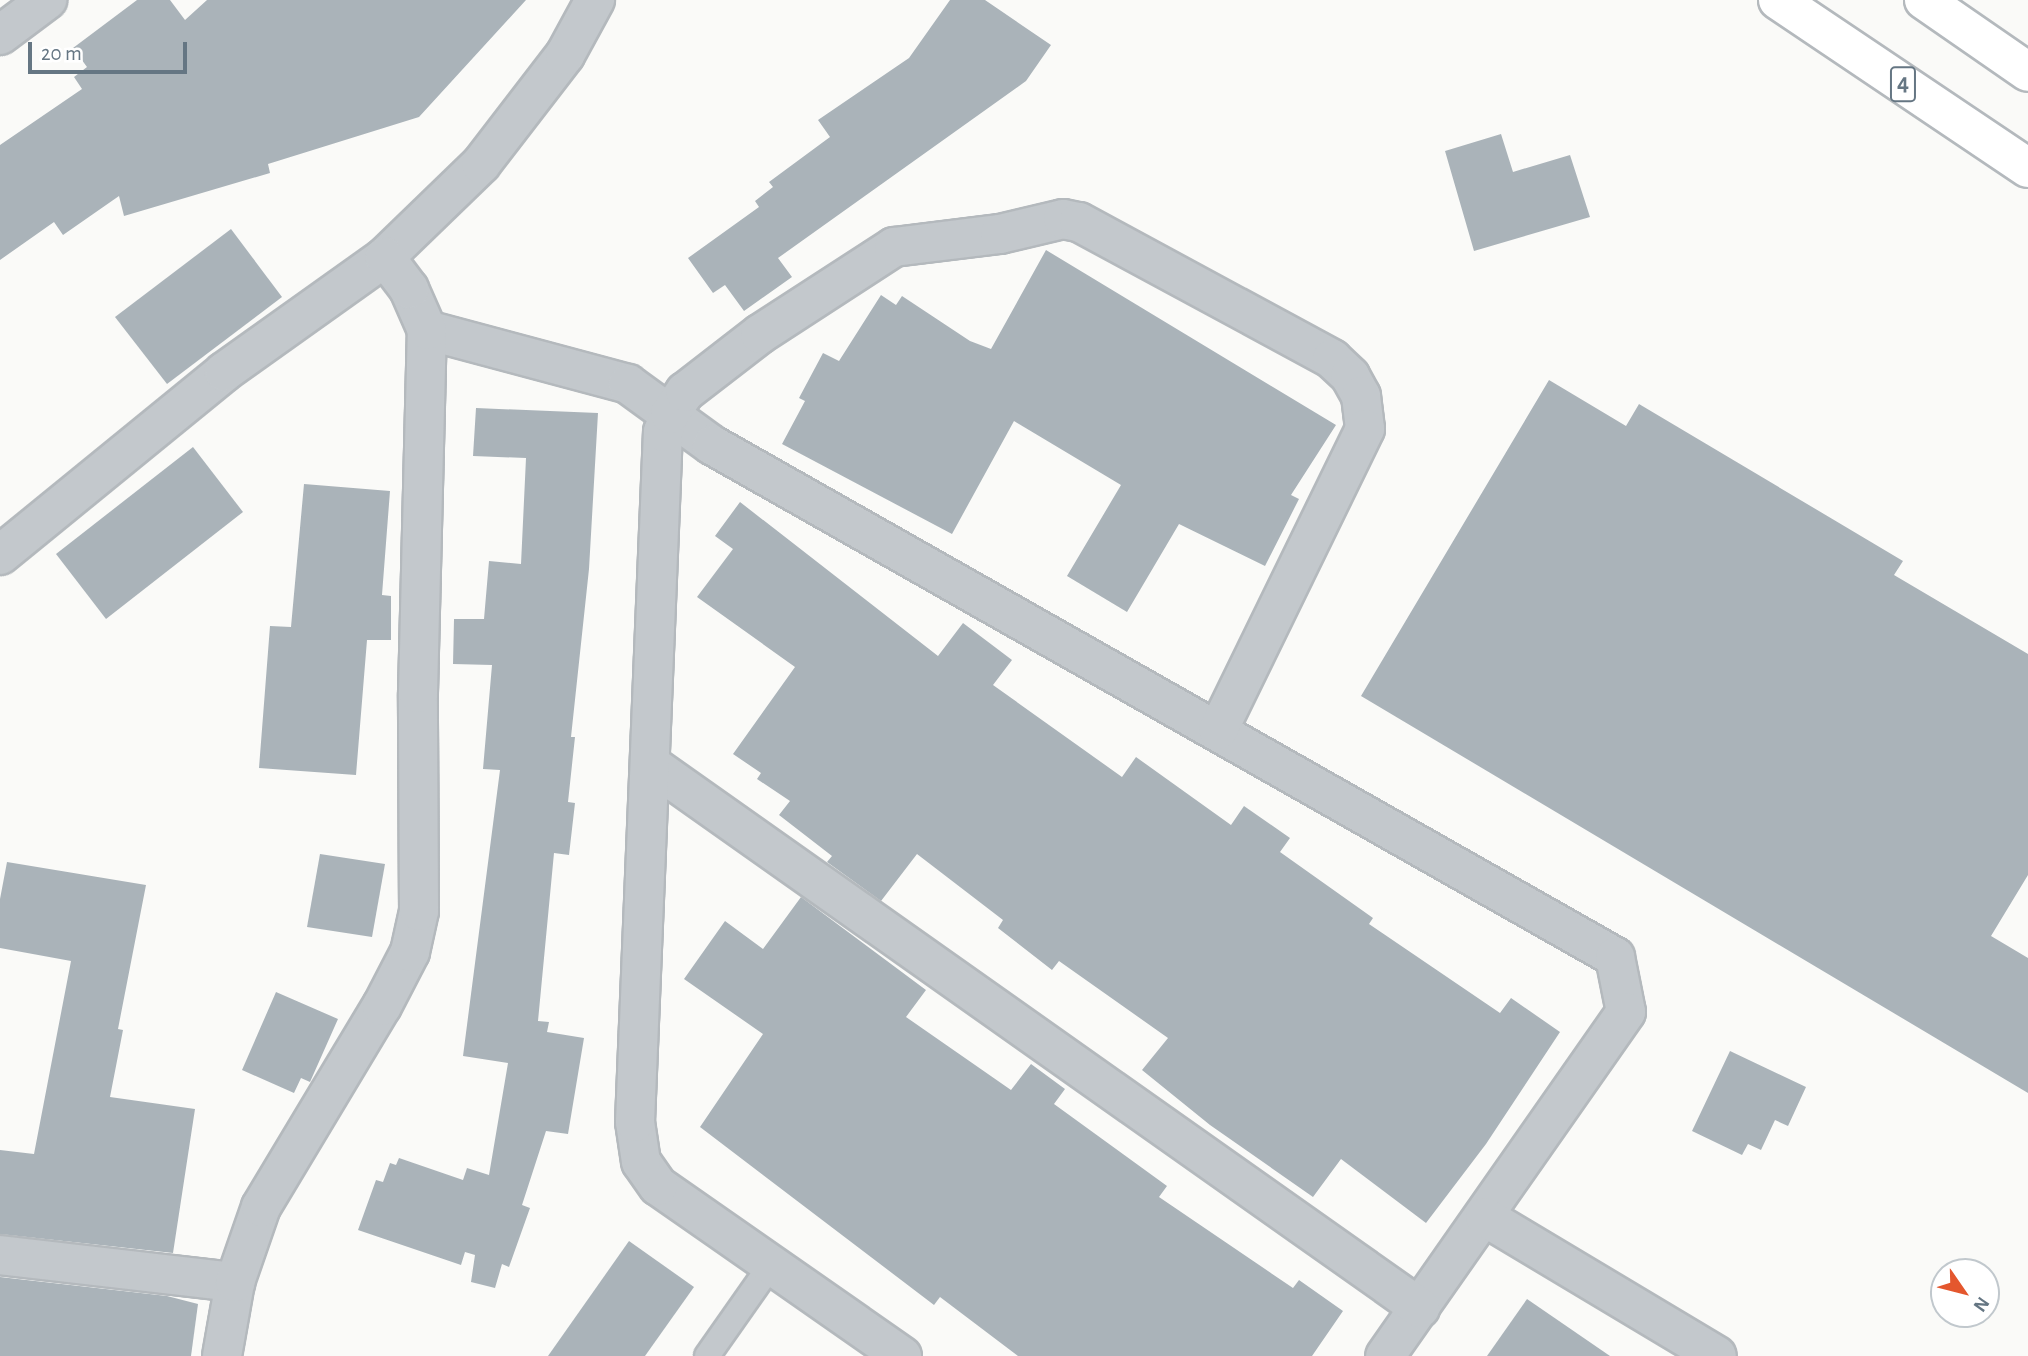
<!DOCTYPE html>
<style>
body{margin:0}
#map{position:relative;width:2028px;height:1356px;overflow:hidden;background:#fafaf8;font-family:"Alegreya Sans",sans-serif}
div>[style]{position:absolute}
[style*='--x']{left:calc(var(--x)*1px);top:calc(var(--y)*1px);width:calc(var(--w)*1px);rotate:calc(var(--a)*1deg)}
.building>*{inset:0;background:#aab3b9}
.roads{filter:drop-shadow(2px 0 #b4b9bd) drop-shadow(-2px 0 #b4b9bd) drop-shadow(0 2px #b4b9bd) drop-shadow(0 -2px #b4b9bd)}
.service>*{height:24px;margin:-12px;padding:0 12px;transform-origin:12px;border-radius:12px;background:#c3c8cc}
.minor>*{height:38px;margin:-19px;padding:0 19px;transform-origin:19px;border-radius:19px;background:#c3c8cc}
.tertiary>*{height:38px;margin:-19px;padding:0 19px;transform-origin:19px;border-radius:19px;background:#c3c8cc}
.trunk>*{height:38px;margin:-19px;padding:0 19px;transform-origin:19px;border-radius:19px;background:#fff}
span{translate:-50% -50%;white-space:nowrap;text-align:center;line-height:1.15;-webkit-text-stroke:7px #fff;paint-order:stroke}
.shield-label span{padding:2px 5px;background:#fff;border:2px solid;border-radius:5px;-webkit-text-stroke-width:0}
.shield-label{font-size:24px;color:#657683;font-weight:700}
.north{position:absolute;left:1930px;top:1258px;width:70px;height:70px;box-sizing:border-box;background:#fff;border:2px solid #c1c8cd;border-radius:50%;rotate:125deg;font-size:19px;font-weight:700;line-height:28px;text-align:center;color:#657683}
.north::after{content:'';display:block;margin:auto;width:24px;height:32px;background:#e4572e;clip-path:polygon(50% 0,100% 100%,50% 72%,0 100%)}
.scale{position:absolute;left:28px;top:42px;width:159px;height:32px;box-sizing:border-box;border:4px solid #657683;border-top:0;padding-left:9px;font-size:21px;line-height:24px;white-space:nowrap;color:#657683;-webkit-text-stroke:5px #fff;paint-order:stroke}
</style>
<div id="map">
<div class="building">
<i style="clip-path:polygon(137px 0,170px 0,185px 20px,207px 0,526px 0,419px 117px,268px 164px,270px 173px,124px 216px,119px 196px,63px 235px,54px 222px,0 260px,0 145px,82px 89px,74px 77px,87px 67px,73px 48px)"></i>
<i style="clip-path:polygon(950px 0,985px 0,1051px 45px,1026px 81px,778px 258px,792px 277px,744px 311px,725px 285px,713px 293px,688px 258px,759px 207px,755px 201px,773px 187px,769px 182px,830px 137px,818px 120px,909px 58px)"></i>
<i style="clip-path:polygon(1501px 134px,1513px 172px,1570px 155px,1590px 217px,1474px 251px,1445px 151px)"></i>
<i style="clip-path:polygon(231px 229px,282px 297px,167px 384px,115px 317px)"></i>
<i style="clip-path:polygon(1046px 250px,1336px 425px,1291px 495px,1299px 499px,1265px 566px,1179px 524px,1127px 612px,1067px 576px,1121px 485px,1014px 421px,952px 534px,782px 444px,805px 401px,799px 398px,823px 353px,839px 361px,881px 295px,896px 305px,902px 296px,970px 341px,991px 349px)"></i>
<i style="clip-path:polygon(1549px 380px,1626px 426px,1639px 404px,1903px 561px,1894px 575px,2028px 654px,2028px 875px,1991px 936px,2028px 958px,2028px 1093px,1361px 696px)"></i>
<i style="clip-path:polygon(476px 408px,598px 413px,589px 569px,571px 737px,575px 737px,568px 802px,575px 803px,569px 855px,554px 853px,538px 1021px,549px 1022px,547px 1032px,584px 1038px,568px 1134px,546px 1131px,522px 1205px,530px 1208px,509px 1267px,502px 1264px,495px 1288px,471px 1282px,475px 1255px,465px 1252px,461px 1265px,358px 1230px,376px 1180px,383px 1182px,390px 1163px,396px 1165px,399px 1158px,463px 1180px,467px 1168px,489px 1175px,508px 1063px,463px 1056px,500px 770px,483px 769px,492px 665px,453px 664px,454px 619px,484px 619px,489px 561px,521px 564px,526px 458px,473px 456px)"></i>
<i style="clip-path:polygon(193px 447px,243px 512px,106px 619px,56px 554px)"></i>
<i style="clip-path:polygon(304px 484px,390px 491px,382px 595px,391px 596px,391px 640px,367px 640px,356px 775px,259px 768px,270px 626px,291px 627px)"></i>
<i style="clip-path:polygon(740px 502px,938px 656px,963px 623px,1012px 660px,993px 685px,1122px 777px,1136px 757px,1231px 825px,1244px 806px,1290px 838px,1280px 852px,1373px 918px,1369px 924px,1500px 1013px,1511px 998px,1560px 1032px,1486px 1144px,1426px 1223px,1341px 1159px,1313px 1197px,1210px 1125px,1142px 1070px,1168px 1038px,1059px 961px,1052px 970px,998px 928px,1003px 920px,917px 854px,881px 901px,827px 862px,832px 856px,779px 815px,790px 801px,757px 779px,761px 773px,733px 754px,795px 667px,697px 597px,733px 549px,715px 536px)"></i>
<i style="clip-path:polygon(320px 854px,385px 864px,372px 937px,307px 927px)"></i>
<i style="clip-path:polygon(7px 862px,146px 885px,118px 1029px,123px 1030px,110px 1097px,195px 1109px,173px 1253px,0 1234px,0 1150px,34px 1154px,71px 961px,0 948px,0 899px)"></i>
<i style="clip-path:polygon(801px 897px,926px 990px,906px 1017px,1011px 1090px,1031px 1064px,1065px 1089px,1054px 1104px,1167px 1186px,1159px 1197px,1293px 1288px,1299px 1280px,1343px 1311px,1312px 1356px,1018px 1356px,940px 1297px,934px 1305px,700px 1127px,763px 1034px,684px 979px,725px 921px,763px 949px)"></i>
<i style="clip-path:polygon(276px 992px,338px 1019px,310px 1082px,301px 1078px,294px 1093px,242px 1070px)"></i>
<i style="clip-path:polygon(1730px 1051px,1806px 1087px,1788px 1126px,1775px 1120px,1761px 1150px,1748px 1144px,1742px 1155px,1692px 1131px)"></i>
<i style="clip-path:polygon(629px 1241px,694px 1287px,645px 1356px,548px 1356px)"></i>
<i style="clip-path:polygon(0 1277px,167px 1296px,198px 1304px,191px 1356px,0 1356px)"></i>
<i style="clip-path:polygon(1527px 1299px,1610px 1356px,1487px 1356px)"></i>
</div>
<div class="roads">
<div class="service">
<i style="--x:707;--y:1356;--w:111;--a:-54.9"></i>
</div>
<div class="minor">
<i style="--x:427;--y:330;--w:208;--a:15"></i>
<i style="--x:628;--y:384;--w:104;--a:36"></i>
<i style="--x:712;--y:445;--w:1038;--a:29.55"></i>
<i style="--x:1615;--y:957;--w:56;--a:78.7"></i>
<i style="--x:1626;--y:1012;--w:420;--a:125"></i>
<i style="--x:0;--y:555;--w:289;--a:-39.2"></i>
<i style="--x:224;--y:372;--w:198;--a:-35.5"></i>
<i style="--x:385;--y:257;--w:134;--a:-44.1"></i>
<i style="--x:481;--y:164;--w:138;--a:-52.4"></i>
<i style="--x:565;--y:55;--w:63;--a:-61.4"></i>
<i style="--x:650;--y:764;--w:943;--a:35.24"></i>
<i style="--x:1485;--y:1217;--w:270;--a:30.9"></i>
<i style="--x:0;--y:1255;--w:237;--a:6.6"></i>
<i style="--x:222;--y:1356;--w:75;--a:-80"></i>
<i style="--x:235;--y:1282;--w:79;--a:-70.9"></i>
<i style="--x:261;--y:1207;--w:235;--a:-59"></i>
<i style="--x:382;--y:1006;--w:61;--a:-62.6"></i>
<i style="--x:410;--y:952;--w:42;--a:-77.6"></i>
<i style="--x:419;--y:911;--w:218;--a:-90.3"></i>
<i style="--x:418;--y:693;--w:363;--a:-88.6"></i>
<i style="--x:427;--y:330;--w:45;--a:-113.7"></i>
<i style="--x:409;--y:289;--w:40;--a:-127"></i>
<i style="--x:902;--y:1356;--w:297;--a:-145.1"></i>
<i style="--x:658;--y:1186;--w:29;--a:-125"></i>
<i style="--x:641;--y:1162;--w:40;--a:-98.5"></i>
<i style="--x:635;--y:1122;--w:691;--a:-87.68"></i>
<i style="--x:663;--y:432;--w:19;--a:-69"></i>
<i style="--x:670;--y:414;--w:27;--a:-56"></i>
<i style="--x:685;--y:392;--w:95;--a:-37.7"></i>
<i style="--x:760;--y:334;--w:160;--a:-33"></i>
<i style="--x:894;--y:247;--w:107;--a:-7"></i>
<i style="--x:1000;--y:234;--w:65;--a:-13.4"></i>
<i style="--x:1063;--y:219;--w:16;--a:11"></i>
<i style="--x:1079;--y:222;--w:288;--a:28.4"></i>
<i style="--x:1332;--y:359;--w:25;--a:43"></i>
<i style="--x:1350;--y:376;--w:23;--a:61"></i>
<i style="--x:1361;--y:396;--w:33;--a:83"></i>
<i style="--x:1365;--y:429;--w:335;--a:116"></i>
</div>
<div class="tertiary">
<i style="--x:0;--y:35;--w:59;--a:-36.7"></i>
</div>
<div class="trunk">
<i style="--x:1778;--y:0;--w:301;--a:33.9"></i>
<i style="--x:1924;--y:0;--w:126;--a:34.7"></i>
</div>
</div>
<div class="shield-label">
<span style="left:1903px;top:84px">4</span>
</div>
<div class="north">N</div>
<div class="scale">20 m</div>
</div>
